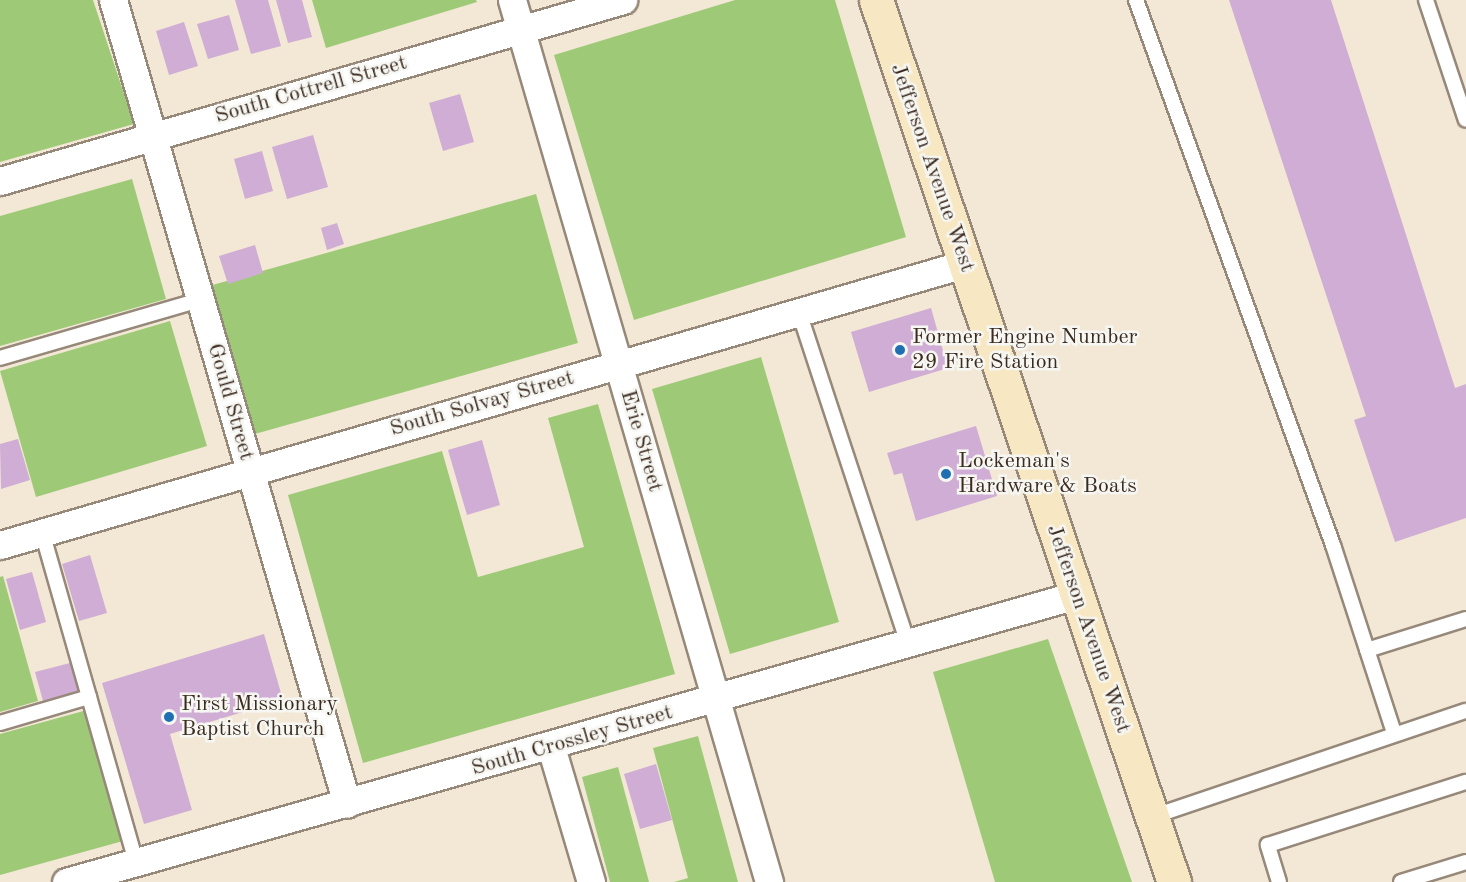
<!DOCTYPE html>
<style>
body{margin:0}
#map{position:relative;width:1466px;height:882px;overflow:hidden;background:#f3e8d6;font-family:"Old Standard TT",serif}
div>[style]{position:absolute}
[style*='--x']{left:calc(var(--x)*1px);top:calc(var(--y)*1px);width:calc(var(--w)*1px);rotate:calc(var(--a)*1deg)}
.green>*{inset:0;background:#9eca77}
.building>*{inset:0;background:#cfadd4}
.roads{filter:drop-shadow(2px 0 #97897a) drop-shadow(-2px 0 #97897a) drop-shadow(0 2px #97897a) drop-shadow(0 -2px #97897a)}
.service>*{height:14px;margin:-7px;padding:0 7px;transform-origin:7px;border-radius:7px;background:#fff}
.minor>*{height:27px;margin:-13.5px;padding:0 13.5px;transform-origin:13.5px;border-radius:13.5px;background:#fff}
.secondary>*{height:33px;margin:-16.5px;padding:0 16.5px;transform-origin:16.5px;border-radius:16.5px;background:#f7e8c3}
.dots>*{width:16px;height:16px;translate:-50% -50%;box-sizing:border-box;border:3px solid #f6f6f2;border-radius:50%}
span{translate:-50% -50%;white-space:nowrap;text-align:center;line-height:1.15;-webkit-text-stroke:5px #f6f6f2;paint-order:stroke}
.street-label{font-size:22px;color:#3b2a1e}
.poi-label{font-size:22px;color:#3b2a1e}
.left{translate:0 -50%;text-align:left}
</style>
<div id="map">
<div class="green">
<i style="clip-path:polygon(0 0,93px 0,134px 124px,0 162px)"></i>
<i style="clip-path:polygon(312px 0,476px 0,477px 2px,326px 48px)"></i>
<i style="clip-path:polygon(735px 0,835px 0,906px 237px,634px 320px,554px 55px)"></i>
<i style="clip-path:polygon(132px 179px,166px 299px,0 346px,0 216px)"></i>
<i style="clip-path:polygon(536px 194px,578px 343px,251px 435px,209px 286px)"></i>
<i style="clip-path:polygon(170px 321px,207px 446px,36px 497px,0 371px)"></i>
<i style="clip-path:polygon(761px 357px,839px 622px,730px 654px,652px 389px)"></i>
<i style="clip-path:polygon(598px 404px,675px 674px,363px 763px,288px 495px,442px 451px,478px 577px,584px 547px,548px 418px)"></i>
<i style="clip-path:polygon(3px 576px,38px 701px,0 712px,0 577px)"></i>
<i style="clip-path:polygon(1048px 639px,1132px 882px,995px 882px,933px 672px)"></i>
<i style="clip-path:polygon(87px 710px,123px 841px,0 875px,0 734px)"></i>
<i style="clip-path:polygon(698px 736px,738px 882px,674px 882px,688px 878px,653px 748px)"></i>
<i style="clip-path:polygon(618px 767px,649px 882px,610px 882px,582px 777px)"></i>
</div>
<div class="building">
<i style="clip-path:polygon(235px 0,268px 0,281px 46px,251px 54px)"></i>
<i style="clip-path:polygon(276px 0,302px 0,312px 37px,288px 43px)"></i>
<i style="clip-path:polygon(1229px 0,1331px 0,1455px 388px,1466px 384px,1466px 518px,1395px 542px,1354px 420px,1366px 416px)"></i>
<i style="clip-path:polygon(229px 15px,239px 50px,208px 59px,197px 24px)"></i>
<i style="clip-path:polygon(184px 22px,198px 66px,169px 75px,156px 31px)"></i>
<i style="clip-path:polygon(460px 94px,474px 142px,443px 151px,429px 103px)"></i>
<i style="clip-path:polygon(313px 135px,328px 187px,287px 199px,272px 147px)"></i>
<i style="clip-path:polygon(262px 151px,273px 191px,245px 199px,234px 159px)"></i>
<i style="clip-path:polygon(337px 223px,344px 244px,327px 250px,321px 228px)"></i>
<i style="clip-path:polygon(255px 245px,263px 273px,228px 284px,219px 256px)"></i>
<i style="clip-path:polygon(931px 308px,948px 368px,869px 392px,851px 332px)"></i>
<i style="clip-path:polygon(976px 426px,997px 496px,916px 521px,902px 473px,894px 475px,887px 453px)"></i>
<i style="clip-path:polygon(18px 439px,30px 480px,1px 489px,0 444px)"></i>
<i style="clip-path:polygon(482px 440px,500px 505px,467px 515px,448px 450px)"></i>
<i style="clip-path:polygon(90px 555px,107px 613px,79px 621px,62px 564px)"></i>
<i style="clip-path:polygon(32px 572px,46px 622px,20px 630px,6px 579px)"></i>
<i style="clip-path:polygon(264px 634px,283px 700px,170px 734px,192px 810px,144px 824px,102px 683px)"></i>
<i style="clip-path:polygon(70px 663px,78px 691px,43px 701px,35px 672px)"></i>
<i style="clip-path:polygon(656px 764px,672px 820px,640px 829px,624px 774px)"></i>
</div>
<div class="roads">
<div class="service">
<i style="--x:1136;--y:0;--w:580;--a:70.13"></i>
<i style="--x:1333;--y:545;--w:198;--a:72"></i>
<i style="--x:1426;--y:0;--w:126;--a:71.6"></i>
<i style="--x:799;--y:312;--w:349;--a:71.8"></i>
<i style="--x:0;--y:358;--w:208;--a:-16.2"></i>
<i style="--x:42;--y:532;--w:343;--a:74.1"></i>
<i style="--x:1367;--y:650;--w:104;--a:-17.4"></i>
<i style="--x:0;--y:723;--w:93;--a:-16.3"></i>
<i style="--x:1152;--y:817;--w:331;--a:-18.7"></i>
<i style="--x:1279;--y:882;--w:39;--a:-107"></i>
<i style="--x:1268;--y:845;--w:208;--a:-17.7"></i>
<i style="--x:1401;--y:882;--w:68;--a:-17.1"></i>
</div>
<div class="minor">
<i style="--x:113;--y:0;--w:837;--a:73.77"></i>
<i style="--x:512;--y:0;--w:919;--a:73.75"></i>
<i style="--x:0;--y:181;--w:649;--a:-16.2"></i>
<i style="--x:0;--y:545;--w:1004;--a:-16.25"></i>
<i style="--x:551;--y:747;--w:141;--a:73.5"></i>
<i style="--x:66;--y:882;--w:1050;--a:-15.86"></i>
</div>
<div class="secondary">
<i style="--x:876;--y:0;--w:931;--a:71.33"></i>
</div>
</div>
<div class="dots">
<i style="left:900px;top:350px;background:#1f6fb2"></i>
<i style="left:946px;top:474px;background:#1f6fb2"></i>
<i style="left:169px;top:717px;background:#1f6fb2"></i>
</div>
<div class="street-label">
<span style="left:311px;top:90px;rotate:-16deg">South Cottrell Street</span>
<span style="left:932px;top:168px;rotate:71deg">Jefferson Avenue West</span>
<span style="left:230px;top:402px;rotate:74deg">Gould Street</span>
<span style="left:482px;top:404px;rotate:-16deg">South Solvay Street</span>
<span style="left:641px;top:441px;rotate:74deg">Erie Street</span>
<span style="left:1088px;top:629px;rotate:71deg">Jefferson Avenue West</span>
<span style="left:572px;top:741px;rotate:-16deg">South Crossley Street</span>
</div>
<div class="poi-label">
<span class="left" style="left:912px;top:350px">Former Engine Number<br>29 Fire Station</span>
<span class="left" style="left:958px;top:474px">Lockeman's<br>Hardware &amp; Boats</span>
<span class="left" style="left:181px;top:717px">First Missionary<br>Baptist Church</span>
</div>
</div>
